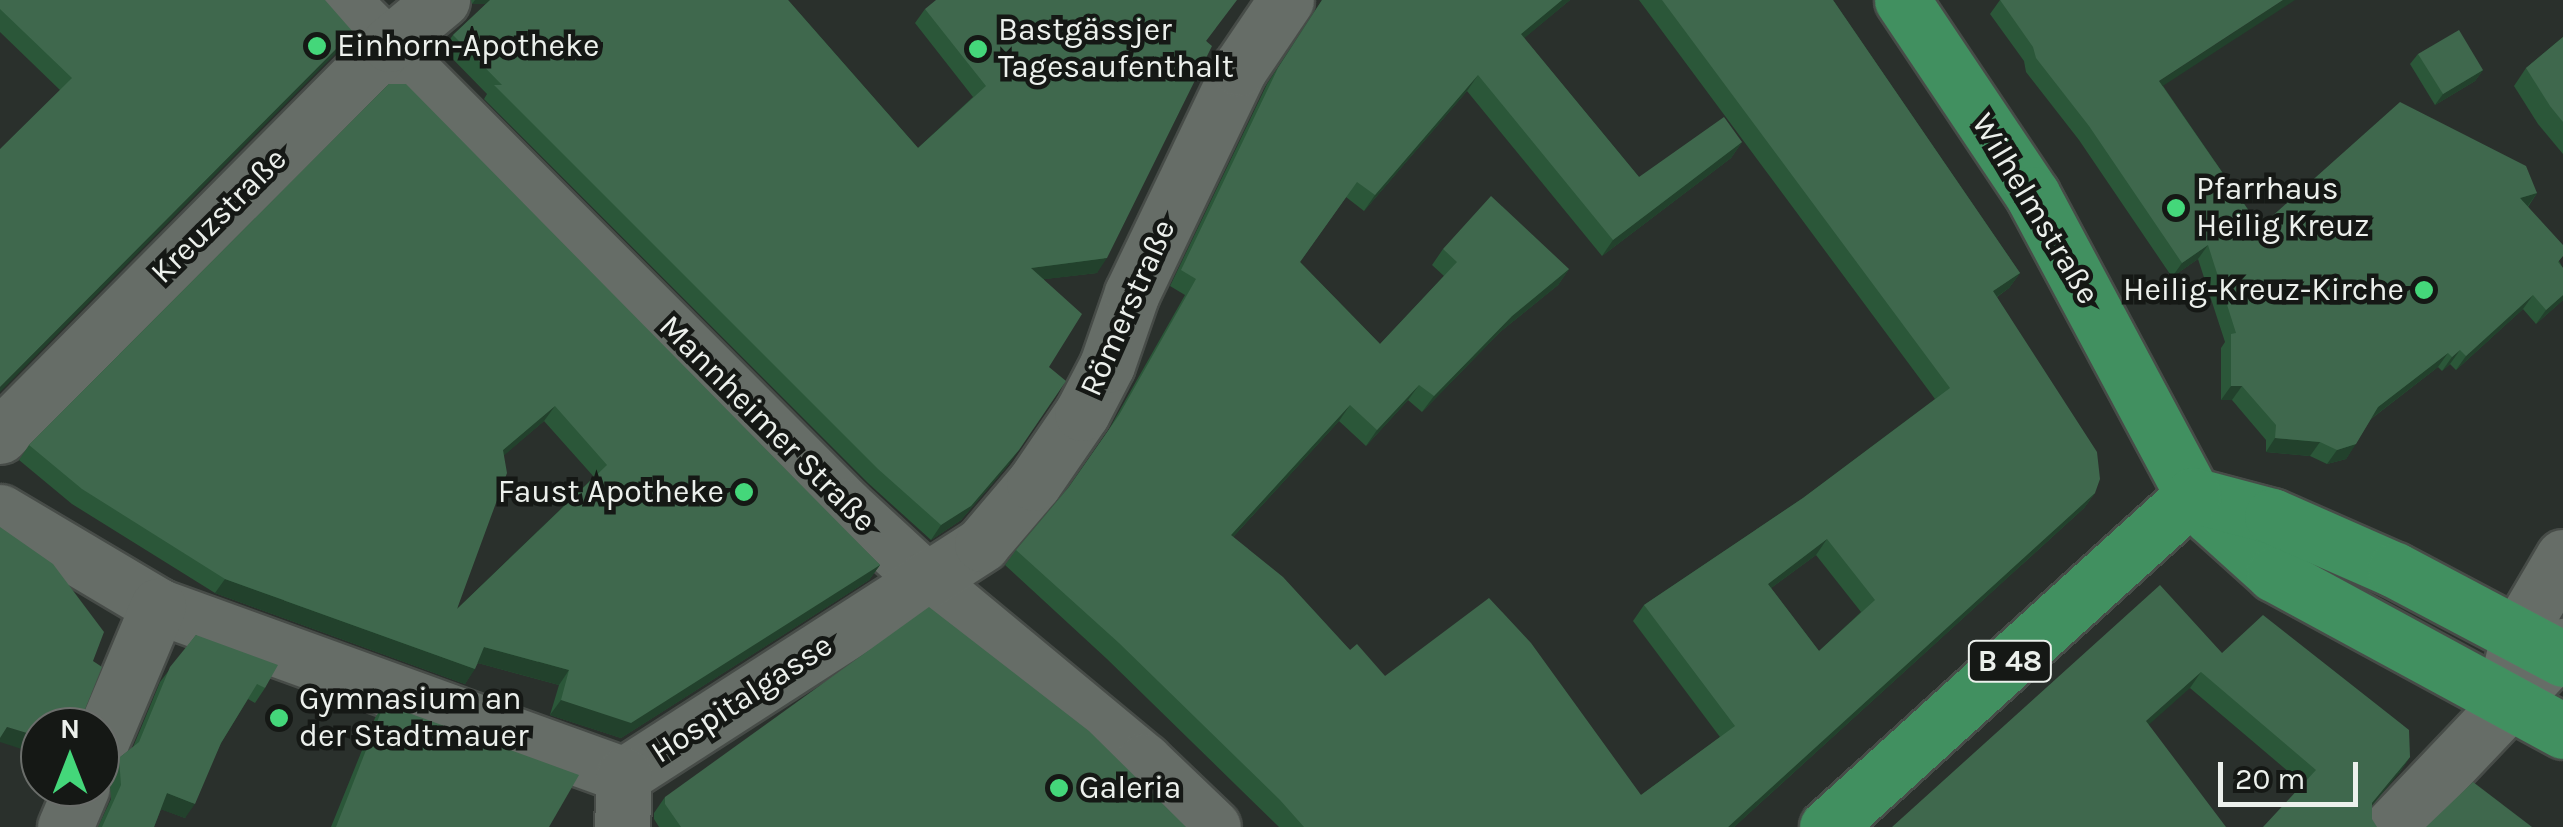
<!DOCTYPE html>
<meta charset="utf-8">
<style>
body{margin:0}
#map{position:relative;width:2563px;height:827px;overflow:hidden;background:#2a302c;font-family:Karla,sans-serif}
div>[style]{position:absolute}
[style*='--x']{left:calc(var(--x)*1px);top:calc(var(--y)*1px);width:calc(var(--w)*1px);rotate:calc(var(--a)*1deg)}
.roads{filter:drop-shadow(2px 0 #474c48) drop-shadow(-2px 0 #474c48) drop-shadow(0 2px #474c48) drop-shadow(0 -2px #474c48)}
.minor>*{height:55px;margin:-27.5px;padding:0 27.5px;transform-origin:27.5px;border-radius:27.5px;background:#666d67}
.major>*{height:55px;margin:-27.5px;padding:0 27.5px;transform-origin:27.5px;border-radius:27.5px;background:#419060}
.wall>*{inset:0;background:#2b5739}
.shaded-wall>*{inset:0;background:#22412c}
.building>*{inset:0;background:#3f684d}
.dots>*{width:28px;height:28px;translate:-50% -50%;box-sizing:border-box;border:5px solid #151815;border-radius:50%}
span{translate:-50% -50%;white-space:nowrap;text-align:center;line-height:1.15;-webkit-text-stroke:9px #151815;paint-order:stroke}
.shield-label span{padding:2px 8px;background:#151815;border:2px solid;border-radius:8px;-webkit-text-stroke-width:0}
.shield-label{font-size:30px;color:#ecf0ec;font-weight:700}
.poi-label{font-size:32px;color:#ecf0ec}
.left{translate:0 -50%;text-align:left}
.right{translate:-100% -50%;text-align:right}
.street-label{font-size:32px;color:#ecf0ec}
.north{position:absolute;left:20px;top:707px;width:100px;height:100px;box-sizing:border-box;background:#151815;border:2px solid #6b6e6b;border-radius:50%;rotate:0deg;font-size:28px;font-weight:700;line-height:40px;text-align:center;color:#ecf0ec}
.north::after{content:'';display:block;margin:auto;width:35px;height:45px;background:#44d77a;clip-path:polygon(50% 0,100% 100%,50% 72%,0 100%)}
.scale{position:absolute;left:2218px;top:762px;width:140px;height:45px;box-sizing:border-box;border:5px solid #ecf0ec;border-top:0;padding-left:12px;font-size:30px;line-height:35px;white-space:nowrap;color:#ecf0ec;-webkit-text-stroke:8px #151815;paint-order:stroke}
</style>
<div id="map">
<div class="roads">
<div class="minor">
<i style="--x:341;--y:0;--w:715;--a:45.06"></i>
<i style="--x:846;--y:506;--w:108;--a:42.7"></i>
<i style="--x:925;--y:579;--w:285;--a:39.7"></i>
<i style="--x:1144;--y:761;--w:95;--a:43.7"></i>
<i style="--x:0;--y:436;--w:552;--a:-45.22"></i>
<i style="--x:389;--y:44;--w:69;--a:-39.7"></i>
<i style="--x:0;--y:512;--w:184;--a:30.7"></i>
<i style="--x:158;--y:606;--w:496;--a:19.9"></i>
<i style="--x:2508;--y:680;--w:49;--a:-77.1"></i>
<i style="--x:2519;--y:632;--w:87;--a:-59.6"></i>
<i style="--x:100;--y:744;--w:150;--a:-67.2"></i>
<i style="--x:624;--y:775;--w:426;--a:-32.8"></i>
<i style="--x:982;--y:544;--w:80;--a:-49.6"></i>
<i style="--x:1034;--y:483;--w:85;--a:-55.6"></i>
<i style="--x:1082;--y:413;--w:54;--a:-62.5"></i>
<i style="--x:1107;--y:365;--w:76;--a:-70.9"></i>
<i style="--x:1132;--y:293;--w:250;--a:-64.4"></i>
<i style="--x:1240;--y:68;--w:82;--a:-55.9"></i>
<i style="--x:65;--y:827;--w:43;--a:-67"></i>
<i style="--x:622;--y:827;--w:52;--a:-87.8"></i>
<i style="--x:2391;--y:827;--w:250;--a:-46.5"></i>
</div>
<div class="major">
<i style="--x:1902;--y:0;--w:234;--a:56.2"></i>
<i style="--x:2032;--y:194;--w:341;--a:61.9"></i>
<i style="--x:2193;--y:495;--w:28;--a:51"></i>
<i style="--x:2211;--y:517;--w:85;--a:42.1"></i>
<i style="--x:2274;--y:574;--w:329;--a:28.5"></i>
<i style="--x:2193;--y:495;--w:82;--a:14.9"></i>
<i style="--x:2272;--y:516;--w:134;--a:23.7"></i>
<i style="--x:2395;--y:570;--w:190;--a:27.9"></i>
<i style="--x:1827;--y:827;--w:494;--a:-42.2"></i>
</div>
</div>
<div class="wall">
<i style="clip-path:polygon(0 0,343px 46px,60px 90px,0 32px)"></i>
<i style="clip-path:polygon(471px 0,788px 0,918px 148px,973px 97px,915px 23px,925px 9px,1207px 41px,1097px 273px,1044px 279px,1049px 367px,1009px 464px,961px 520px,931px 540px,868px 483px,484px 99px,487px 94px,443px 49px,453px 35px,486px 4px,472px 4px)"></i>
<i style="clip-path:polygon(evenodd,1322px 0,1570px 0,1524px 38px,1639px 177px,1742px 142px,1731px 158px,1602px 256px,1467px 91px,1364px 211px,1346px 197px,1300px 262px,1380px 344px,1444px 276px,1432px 265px,1443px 249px,1569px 269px,1558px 285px,1500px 332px,1422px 412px,1408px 400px,1366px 446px,1339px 421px,1233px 537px,1350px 650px,1385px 676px,1641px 795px,1720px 737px,1633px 621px,1644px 605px,1803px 498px,1935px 399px,1639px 0,1833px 0,2020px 273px,2009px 288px,1997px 297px,2095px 493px,2084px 508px,1734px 827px,1279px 827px,1107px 659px,1005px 565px,1016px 550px,1068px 488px,1108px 431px,1185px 295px,1170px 286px,1267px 84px,1322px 0,1816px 555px,1861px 612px,1819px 651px,1771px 588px,1816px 555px)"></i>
<i style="clip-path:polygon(2000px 0,2163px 86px,2260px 227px,2537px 193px,2528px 207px,2563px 268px,2563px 300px,2536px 324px,2523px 309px,2456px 370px,2450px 364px,2442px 371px,2438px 367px,2371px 419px,2346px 459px,2327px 464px,2310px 456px,2266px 452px,2266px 440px,2232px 400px,2221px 400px,2221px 348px,2225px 342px,2198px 259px,2172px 277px,2079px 140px,2026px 72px,2024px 61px,1990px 14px)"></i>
<i style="clip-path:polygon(2563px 37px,2563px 154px,2538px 124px,2514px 86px,2526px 68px)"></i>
<i style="clip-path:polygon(2418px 54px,2483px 70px,2475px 81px,2435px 105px,2410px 64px)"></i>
<i style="clip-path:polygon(evenodd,389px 84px,880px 565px,869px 580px,621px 738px,550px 715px,559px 685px,478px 663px,465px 684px,215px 593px,72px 504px,19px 460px,29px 445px,389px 84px,544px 421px,594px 477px,457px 609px,504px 455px,544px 421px)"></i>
<i style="clip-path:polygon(196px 635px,265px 688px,255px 703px,248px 699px,221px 743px,185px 818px,161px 809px,154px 827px,98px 827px,111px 799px,109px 773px,119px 758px,133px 747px,160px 682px)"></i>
<i style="clip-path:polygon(2222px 653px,2410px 757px,2399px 773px,2303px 784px,2190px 688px,1892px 827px)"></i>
<i style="clip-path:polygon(384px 704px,549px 827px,331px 827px,375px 718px)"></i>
<i style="clip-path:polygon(665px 797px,1186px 827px,659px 827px,654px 819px,654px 813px)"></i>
</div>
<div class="shaded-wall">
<i style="clip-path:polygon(475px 0,494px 0,491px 4px,472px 4px)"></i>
<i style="clip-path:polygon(1562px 0,1570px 0,1510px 50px,1521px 34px)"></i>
<i style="clip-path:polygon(2283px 0,2295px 0,2149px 95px,2159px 81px)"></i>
<i style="clip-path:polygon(353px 32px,343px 46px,0 392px,0 387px)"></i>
<i style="clip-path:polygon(2483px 70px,2475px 81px,2435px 105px,2443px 94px)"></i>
<i style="clip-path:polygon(1478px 75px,1467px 91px,1364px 211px,1375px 195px)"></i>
<i style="clip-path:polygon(1742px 142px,1731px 158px,1602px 256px,1613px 240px)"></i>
<i style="clip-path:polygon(2537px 193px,2527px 207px,2520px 198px)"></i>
<i style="clip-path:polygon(2208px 245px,2198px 259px,2172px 277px,2182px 263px)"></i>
<i style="clip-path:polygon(1107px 258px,1097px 273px,1021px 282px,1031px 268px)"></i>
<i style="clip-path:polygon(1569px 269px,1558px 285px,1500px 332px,1422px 412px,1434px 396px,1512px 316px)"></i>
<i style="clip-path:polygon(2020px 273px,2009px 288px,1982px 307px,1993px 291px)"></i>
<i style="clip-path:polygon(2533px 295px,2523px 309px,2456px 370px,2466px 356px)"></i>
<i style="clip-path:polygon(2563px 295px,2563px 300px,2536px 324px,2546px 310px)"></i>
<i style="clip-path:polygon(2460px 350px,2450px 364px,2442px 371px,2452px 357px)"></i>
<i style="clip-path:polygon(2448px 353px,2438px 367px,2368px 421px,2378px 407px)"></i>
<i style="clip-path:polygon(1419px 385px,1408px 400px,1366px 446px,1377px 430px)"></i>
<i style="clip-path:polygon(2231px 386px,2242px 386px,2232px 400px,2221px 400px)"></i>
<i style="clip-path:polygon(1350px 405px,1339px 421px,1220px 551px,1231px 535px)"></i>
<i style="clip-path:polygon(555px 406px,544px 421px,493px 465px,503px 450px)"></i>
<i style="clip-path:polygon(2275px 438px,2320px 442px,2310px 456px,2266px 452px)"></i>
<i style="clip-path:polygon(2356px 444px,2346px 459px,2327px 464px,2337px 450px)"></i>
<i style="clip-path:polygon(1019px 450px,1009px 464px,961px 520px,931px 540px,941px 525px)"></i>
<i style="clip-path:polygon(2095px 493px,2084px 508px,1734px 827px,1728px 827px)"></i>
<i style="clip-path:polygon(1827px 539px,1816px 555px,1756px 599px,1768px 584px)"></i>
<i style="clip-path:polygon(880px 565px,869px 580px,621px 738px,550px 715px,561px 700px)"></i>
<i style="clip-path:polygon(225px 579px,475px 669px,465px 684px,215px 593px)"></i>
<i style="clip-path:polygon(484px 647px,569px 670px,559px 685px,474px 662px)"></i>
<i style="clip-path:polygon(2201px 672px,2190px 688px,2135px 737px,2146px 721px)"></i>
<i style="clip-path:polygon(7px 727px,40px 737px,40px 755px,0 742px,0 737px)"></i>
<i style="clip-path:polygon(2410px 757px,2399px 773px,2361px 819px,2372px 803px)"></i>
<i style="clip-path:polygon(167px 793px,195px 804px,185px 818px,157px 808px)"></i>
</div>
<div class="building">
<i style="clip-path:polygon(0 0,325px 0,353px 32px,0 387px,0 149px,72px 78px,0 9px)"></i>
<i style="clip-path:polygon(490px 0,788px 0,918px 148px,986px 86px,925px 9px,936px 0,1237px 0,1206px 41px,1212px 46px,1107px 258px,1031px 268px,1082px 314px,1049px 367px,1066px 381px,1019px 450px,971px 506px,941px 525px,878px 469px,494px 85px,502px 85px,453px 35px)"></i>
<i style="clip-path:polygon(evenodd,1322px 0,1562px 0,1521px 34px,1639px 177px,1724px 117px,1742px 142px,1613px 240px,1478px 75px,1375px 195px,1357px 182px,1300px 262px,1380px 344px,1457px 262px,1443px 249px,1491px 196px,1569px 269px,1512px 316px,1434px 396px,1419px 385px,1377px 430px,1350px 405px,1231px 535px,1283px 577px,1350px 650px,1357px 644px,1385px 676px,1489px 598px,1531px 643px,1641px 795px,1735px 726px,1644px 605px,1803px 498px,1950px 388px,1662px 0,1833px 0,2020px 273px,1993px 291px,2097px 452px,2100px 479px,2095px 493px,1728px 827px,1304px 827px,1280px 800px,1119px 643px,1016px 550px,1069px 487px,1119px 415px,1196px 279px,1181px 270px,1278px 68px,1322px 0,1827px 539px,1875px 600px,1819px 651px,1768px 584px,1827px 539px)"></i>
<i style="clip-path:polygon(2000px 0,2283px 0,2159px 81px,2260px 227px,2400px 102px,2526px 166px,2537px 193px,2520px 198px,2563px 245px,2563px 256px,2558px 262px,2563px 268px,2563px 295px,2546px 310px,2533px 295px,2466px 356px,2460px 350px,2452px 357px,2448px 353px,2378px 407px,2356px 444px,2337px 450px,2320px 442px,2275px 438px,2276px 425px,2242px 386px,2231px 386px,2231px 334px,2236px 333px,2208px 245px,2182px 263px,2089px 126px,2036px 58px,2033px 47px)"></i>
<i style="clip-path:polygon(2459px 30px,2483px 70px,2443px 94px,2418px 54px)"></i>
<i style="clip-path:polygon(2563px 37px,2563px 122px,2550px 106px,2526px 68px)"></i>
<i style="clip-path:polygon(evenodd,389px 84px,406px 84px,880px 565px,631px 723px,561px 700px,569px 670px,484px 647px,475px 669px,225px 579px,82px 489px,29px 445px,389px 84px,555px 406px,607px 465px,457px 609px,507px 473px,503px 450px,555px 406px)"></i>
<i style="clip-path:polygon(0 527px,53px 564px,104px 632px,93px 661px,102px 667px,81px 719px,82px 727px,40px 727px,40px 737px,7px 727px,0 738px)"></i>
<i style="clip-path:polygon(2160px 585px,2222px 653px,2263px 615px,2409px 730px,2410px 757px,2372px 803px,2372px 819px,2377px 827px,2263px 827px,2316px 770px,2201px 672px,2146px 721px,2226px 827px,1892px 827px)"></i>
<i style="clip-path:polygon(929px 607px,1089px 731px,1186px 827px,681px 827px,665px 804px,665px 797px)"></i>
<i style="clip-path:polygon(196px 635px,278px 665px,265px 688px,257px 684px,221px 743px,195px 804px,167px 793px,154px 827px,102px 827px,121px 785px,119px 758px,139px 742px,170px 667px)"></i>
<i style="clip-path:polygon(384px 704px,579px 775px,549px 827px,336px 827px)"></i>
<i style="clip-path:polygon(2473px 782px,2532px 827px,2426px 827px)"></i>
</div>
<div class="dots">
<i style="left:317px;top:46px;background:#44d77a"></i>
<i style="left:978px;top:49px;background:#44d77a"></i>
<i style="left:2176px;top:208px;background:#44d77a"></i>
<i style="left:2424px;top:290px;background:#44d77a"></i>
<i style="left:744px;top:492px;background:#44d77a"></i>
<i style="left:279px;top:718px;background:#44d77a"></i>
<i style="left:1059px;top:788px;background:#44d77a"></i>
</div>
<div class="shield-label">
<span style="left:2010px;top:661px">B 48</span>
</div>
<div class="poi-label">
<span class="left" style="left:998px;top:49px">Bastgässjer<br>Tagesaufenthalt</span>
<span class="left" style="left:337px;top:46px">Einhorn-Apotheke</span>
<span class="left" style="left:2196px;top:208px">Pfarrhaus<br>Heilig Kreuz</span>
<span class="right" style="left:2404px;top:290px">Heilig-Kreuz-Kirche</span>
<span class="right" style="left:724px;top:492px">Faust Apotheke</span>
<span class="left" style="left:299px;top:718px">Gymnasium an<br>der Stadtmauer</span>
<span class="left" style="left:1079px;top:788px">Galeria</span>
</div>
<div class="street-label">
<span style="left:2035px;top:209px;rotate:59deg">Wilhelmstraße</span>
<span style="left:219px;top:216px;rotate:-45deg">Kreuzstraße</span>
<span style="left:1128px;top:308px;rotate:-66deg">Römerstraße</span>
<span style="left:767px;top:424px;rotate:45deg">Mannheimer Straße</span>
<span style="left:742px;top:699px;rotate:-33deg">Hospitalgasse</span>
</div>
<div class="north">N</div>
<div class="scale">20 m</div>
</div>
